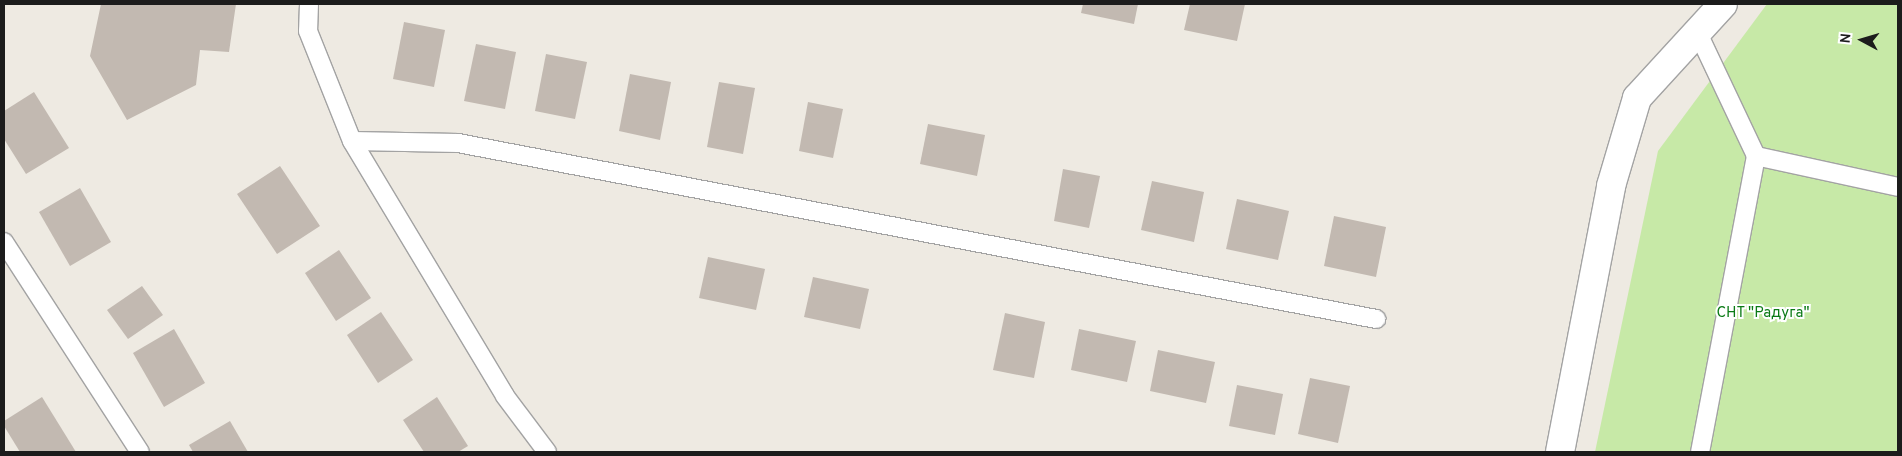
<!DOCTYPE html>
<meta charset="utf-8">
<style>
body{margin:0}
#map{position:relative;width:1902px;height:456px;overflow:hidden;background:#eeeae2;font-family:Overpass,sans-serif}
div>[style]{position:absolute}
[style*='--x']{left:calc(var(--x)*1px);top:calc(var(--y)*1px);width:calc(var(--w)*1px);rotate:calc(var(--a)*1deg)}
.grass>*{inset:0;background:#c7e9a7}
.building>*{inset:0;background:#c2b9b1}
.roads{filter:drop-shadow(1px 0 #a3a3a3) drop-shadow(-1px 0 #a3a3a3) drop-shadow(0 1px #a3a3a3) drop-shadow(0 -1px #a3a3a3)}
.service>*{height:18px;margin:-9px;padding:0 9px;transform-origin:9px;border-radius:9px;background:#fff}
.minor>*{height:28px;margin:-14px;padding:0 14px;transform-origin:14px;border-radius:14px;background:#fff}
span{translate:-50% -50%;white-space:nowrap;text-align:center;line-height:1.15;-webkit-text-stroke:4px #fff;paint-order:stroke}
.park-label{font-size:15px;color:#0a7a15}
.frame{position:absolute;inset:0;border:5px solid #1c1c1c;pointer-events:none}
.north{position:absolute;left:1837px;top:15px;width:50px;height:50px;-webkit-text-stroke:4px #fff;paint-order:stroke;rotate:276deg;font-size:14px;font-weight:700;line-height:20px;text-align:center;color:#1c1c1c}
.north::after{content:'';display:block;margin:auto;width:18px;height:22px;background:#1c1c1c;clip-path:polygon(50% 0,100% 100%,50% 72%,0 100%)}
</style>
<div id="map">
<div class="grass">
<i style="clip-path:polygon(1767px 4px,1898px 4px,1898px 452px,1595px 452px,1658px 151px)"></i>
</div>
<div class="building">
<i style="clip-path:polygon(101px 4px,236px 4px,229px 52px,200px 50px,196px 85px,127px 120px,90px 56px)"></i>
<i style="clip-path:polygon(1083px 4px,1138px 4px,1134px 24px,1081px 13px)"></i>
<i style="clip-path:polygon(1190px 4px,1245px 4px,1237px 41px,1184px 30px)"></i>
<i style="clip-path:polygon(404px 22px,445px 30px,434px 87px,393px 79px)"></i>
<i style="clip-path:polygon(476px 44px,516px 52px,505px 109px,464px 101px)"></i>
<i style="clip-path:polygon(546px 54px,587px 62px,575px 119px,535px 111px)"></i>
<i style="clip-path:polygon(630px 74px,671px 82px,660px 140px,619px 131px)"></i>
<i style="clip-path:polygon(719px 82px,755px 88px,743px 154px,707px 147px)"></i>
<i style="clip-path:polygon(34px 92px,69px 148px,26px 174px,4px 139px,4px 111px)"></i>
<i style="clip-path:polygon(808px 102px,843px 109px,833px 158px,799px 151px)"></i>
<i style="clip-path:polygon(928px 124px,985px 135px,977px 176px,920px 164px)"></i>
<i style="clip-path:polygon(280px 166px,320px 226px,277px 254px,237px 194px)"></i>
<i style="clip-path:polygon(1063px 169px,1100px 176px,1089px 228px,1054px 221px)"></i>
<i style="clip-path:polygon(1152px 181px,1204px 192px,1194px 242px,1141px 230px)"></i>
<i style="clip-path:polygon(80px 188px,111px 242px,70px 266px,39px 212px)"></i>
<i style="clip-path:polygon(1237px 199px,1289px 211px,1278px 260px,1226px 249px)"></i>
<i style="clip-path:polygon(1334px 216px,1386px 227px,1376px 277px,1324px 266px)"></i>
<i style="clip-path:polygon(339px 250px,371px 298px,336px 321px,305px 273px)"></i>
<i style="clip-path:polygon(708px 257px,765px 269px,756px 310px,699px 298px)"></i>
<i style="clip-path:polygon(813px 277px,869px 289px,860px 329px,804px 317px)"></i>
<i style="clip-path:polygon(142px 286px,163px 315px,128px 339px,107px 310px)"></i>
<i style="clip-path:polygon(381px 312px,413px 360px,378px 383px,347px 335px)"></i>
<i style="clip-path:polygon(1005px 313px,1045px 322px,1034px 378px,993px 370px)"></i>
<i style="clip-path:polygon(174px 329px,205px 383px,164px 407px,133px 353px)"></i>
<i style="clip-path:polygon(1079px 329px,1136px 341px,1127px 382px,1071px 370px)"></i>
<i style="clip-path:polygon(1158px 350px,1215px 362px,1206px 403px,1150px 391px)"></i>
<i style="clip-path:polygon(1310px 378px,1350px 386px,1338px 443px,1298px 434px)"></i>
<i style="clip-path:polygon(1237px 385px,1283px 394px,1275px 435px,1229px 426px)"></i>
<i style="clip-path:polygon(42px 397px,76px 452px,20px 452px,4px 426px,4px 421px)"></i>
<i style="clip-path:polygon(437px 397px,468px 446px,458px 452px,424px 452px,403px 420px)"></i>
<i style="clip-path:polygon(230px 421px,248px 452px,193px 452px,189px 445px)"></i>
</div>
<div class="roads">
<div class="service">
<i style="--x:309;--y:4;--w:27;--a:92"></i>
<i style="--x:308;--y:31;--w:118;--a:68.2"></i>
<i style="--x:352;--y:141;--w:297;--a:59"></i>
<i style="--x:505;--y:396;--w:70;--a:53.1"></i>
<i style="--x:1697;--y:31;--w:138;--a:64.7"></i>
<i style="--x:1756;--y:156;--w:301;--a:100.7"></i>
<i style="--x:352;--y:141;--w:106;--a:1.1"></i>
<i style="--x:458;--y:143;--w:935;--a:10.85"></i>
<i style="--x:1756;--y:156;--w:145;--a:12.3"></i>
<i style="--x:4;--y:242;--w:250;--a:57.1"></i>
</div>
<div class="minor">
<i style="--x:1560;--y:452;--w:271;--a:-79.1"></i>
<i style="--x:1611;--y:186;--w:92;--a:-73.5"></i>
<i style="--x:1637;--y:98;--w:127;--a:-47.5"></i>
</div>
</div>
<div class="park-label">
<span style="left:1763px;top:314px">СНТ "Радуга"</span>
</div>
<div class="frame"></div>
<div class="north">N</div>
</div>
